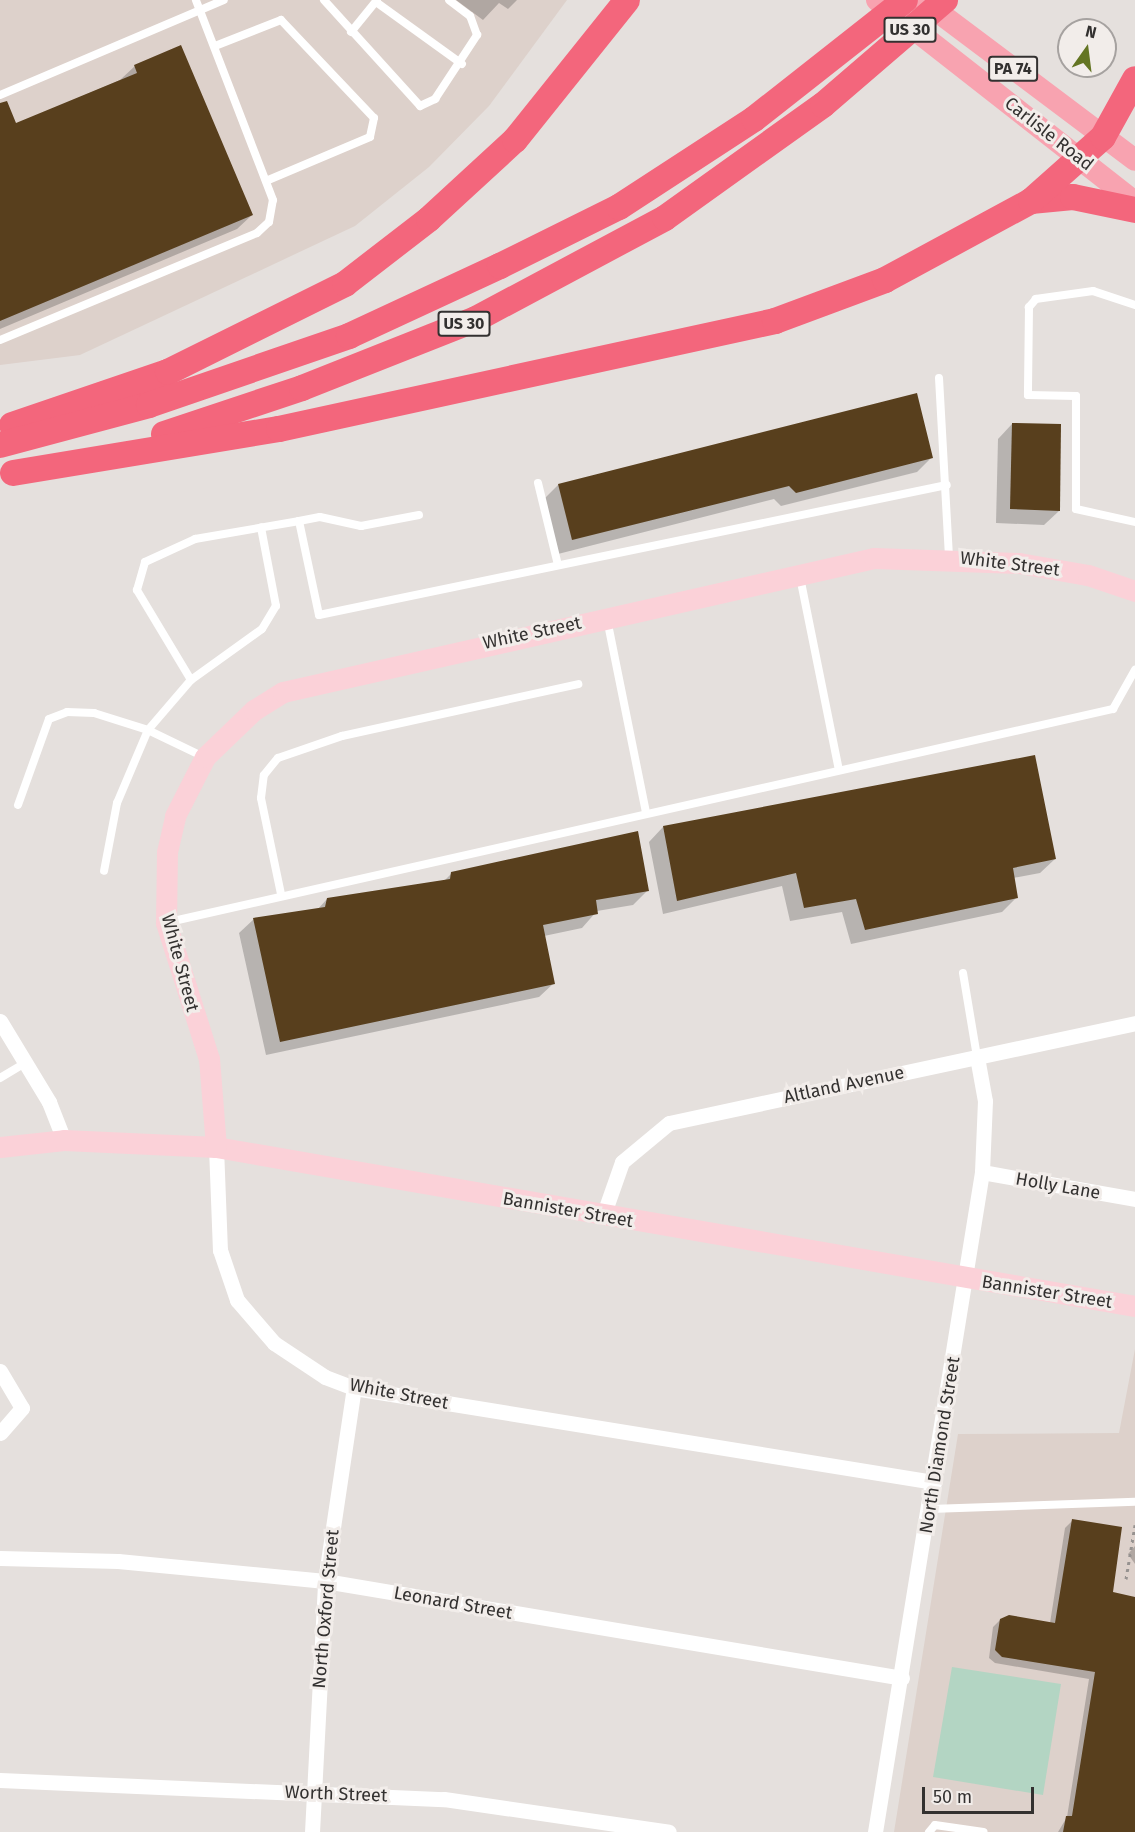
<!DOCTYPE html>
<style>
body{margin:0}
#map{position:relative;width:1135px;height:1832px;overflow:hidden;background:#e5e0dd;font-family:"Fira Sans",sans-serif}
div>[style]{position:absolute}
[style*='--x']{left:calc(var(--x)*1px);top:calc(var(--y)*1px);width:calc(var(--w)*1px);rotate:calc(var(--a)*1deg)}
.built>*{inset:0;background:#ddd1cb}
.green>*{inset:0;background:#b3d5c3}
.shadow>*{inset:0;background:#0003}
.building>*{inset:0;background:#583f1d}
.path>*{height:3px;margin-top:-1.5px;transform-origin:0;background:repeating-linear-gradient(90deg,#969290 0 3px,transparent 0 7.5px)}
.lane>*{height:8px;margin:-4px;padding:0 4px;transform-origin:4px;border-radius:4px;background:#fff}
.street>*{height:15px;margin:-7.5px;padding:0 7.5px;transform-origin:7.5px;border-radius:7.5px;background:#fff}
.secondary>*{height:21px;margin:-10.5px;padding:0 10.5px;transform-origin:10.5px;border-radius:10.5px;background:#fbd1d8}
.primary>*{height:22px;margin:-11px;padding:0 11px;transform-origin:11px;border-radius:11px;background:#f8a3b0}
.highway>*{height:26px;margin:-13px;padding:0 13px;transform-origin:13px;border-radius:13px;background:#f3667c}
span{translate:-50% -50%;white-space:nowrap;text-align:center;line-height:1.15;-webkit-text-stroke:6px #f2edea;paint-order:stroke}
.shield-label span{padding:2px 4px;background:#f2edea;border:2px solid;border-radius:4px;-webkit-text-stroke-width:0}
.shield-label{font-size:16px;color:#333130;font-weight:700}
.street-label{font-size:18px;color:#333130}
.north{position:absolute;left:1057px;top:18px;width:60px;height:60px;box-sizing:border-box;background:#f2edea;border:2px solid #a6a2a0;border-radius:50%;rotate:14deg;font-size:16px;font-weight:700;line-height:24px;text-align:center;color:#333130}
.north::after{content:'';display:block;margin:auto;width:21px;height:27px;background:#647523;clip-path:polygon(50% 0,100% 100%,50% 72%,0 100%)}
.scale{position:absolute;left:922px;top:1787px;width:112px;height:27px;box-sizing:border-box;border:3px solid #333130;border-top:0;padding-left:8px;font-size:18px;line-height:21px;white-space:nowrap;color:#333130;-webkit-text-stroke:4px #f2edea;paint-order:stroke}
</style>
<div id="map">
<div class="built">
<i style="clip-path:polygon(0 0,567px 0,489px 106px,429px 167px,355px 226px,80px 355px,0 365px)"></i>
<i style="clip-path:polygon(1135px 1349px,1135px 1832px,894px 1832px,958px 1434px,1119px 1433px)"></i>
</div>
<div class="green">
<i style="clip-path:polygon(952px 1667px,1061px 1684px,1043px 1795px,933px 1777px)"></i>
</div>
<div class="shadow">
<i style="clip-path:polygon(456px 0,517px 0,508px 9px,499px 3px,483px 20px)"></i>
<i style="clip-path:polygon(135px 66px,252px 215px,237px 229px,0 329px,0 105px,15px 125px,120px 80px)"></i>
<i style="clip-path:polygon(1012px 424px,1059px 511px,1044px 525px,996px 523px,998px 439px)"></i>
<i style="clip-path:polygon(932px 457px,917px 472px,781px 506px,774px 499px,558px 554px,544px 499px,558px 485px)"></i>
<i style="clip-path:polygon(663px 827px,1055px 859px,1040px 873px,1013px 878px,1016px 898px,1002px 912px,851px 944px,842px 912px,790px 921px,782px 886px,663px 914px,649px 842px)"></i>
<i style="clip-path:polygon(452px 873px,647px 891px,633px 905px,597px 911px,582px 928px,544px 936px,554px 983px,539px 997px,266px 1055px,239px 933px,254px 919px,317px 910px,327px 899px,444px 881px)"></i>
<i style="clip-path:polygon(1072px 1521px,1111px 1594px,1135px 1598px,1135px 1832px,1058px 1832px,1067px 1817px,1089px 1679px,995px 1663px,989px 1658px,993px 1627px,1000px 1620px,1050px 1623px,1065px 1528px)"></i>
<i style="clip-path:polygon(1135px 1546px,1135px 1564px,1128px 1554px)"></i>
</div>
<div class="building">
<i style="clip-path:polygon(181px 45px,253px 215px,0 321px,0 103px,7px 101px,16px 123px,137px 73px,134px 65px)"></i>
<i style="clip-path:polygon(917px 393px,933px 458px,796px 493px,789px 486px,572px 540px,558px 484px)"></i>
<i style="clip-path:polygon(1012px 423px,1061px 424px,1060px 511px,1010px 509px)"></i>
<i style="clip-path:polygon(1035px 755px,1056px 859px,1013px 868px,1018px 898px,865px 930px,856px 899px,804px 908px,796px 873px,677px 901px,663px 826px)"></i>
<i style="clip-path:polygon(638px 831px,649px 891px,596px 900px,598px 914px,543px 925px,555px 984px,280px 1042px,253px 918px,325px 907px,327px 898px,450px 879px,451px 872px)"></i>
<i style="clip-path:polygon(1072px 1519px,1122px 1527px,1113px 1592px,1135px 1597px,1135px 1832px,1063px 1832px,1066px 1816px,1072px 1816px,1095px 1672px,1002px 1657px,995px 1650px,1000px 1619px,1009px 1615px,1055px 1623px)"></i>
</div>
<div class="path">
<i style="--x:1126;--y:1579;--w:55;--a:-80.5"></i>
</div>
<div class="lane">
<i style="--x:324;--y:0;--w:143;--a:47.8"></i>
<i style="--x:420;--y:106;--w:17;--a:-25"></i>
<i style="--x:435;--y:99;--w:77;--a:-56.7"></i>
<i style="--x:477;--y:35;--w:20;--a:-110"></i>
<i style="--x:470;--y:16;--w:26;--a:-143"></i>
<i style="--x:376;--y:2;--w:106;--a:35.8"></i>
<i style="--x:351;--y:32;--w:41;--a:-50.9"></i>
<i style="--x:215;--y:46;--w:71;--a:-21.5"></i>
<i style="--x:281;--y:20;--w:135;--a:46.5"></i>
<i style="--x:374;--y:118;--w:19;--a:102"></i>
<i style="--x:370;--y:137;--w:113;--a:157.1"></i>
<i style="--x:0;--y:95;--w:243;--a:-23"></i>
<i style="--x:1135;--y:305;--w:44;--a:-161.6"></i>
<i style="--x:1093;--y:291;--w:58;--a:172"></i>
<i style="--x:1036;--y:299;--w:11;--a:131"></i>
<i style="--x:1029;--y:307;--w:88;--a:90.7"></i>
<i style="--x:1028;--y:395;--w:48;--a:1.2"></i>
<i style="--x:1076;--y:396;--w:113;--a:90"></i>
<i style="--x:1076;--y:509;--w:60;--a:12.4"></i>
<i style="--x:0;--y:340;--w:278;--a:-22.6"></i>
<i style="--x:257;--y:233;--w:16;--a:-43"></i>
<i style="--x:269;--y:222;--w:22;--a:-80"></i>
<i style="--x:273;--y:200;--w:214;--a:-111.1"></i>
<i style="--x:939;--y:378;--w:179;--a:86.8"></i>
<i style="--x:538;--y:483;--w:84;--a:76.3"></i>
<i style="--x:299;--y:521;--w:21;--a:-11"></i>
<i style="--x:320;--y:517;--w:42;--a:12.4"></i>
<i style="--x:361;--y:526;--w:59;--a:-10.7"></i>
<i style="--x:800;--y:577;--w:197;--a:78.6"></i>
<i style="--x:607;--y:619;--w:198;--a:78.6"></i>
<i style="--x:191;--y:680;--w:105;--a:-121"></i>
<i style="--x:137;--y:590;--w:29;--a:-74"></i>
<i style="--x:145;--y:562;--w:55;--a:-24.7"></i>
<i style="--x:195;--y:539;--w:106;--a:-9.8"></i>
<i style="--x:299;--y:521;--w:96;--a:78"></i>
<i style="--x:319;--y:615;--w:641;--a:-11.7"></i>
<i style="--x:204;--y:757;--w:62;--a:-154.3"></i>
<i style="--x:148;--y:730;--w:66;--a:-49.3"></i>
<i style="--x:191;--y:680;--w:87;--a:-35.7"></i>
<i style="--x:262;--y:629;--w:27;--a:-59"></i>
<i style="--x:276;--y:606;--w:80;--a:-100.8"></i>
<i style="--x:18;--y:805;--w:91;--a:-70.2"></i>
<i style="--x:49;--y:719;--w:19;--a:-21"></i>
<i style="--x:67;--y:712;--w:27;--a:2"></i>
<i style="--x:94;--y:713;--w:57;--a:17.5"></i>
<i style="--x:148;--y:730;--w:79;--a:113"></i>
<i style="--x:117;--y:803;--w:69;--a:100.8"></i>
<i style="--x:281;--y:894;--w:98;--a:-101.8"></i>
<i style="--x:261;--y:798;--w:23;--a:-83"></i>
<i style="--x:264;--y:775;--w:22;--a:-51"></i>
<i style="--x:278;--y:758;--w:68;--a:-19"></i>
<i style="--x:342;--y:736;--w:242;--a:-12.4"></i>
<i style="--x:169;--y:922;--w:968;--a:-12.72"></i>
<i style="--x:1113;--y:709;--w:45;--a:-60.6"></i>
<i style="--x:963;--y:973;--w:85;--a:80.5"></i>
<i style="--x:0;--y:1078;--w:29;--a:-31"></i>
<i style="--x:930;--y:1509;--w:205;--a:-2"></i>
<i style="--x:929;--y:1832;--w:9;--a:-49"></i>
<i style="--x:935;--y:1825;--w:49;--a:8.1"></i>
</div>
<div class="street">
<i style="--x:0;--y:1021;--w:95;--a:58.8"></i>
<i style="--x:49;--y:1102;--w:41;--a:68.5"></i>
<i style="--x:216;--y:1147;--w:103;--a:87.8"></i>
<i style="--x:220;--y:1250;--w:53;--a:71.2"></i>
<i style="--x:237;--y:1300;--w:57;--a:49.3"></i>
<i style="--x:274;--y:1343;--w:61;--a:33.7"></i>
<i style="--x:325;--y:1377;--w:31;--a:21"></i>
<i style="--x:354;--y:1388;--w:588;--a:9.21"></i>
<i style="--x:982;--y:1172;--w:155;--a:10"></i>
<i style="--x:603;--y:1216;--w:57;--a:-70.6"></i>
<i style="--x:622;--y:1162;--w:61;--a:-39.7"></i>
<i style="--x:669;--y:1123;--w:477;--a:-12.1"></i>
<i style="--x:0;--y:1371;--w:43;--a:59.3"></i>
<i style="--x:22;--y:1408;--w:33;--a:131"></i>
<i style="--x:0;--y:1558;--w:118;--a:1.5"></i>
<i style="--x:118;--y:1561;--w:208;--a:5.5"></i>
<i style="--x:325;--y:1581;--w:585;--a:9.54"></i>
<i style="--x:0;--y:1780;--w:444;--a:2.5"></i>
<i style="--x:444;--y:1799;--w:227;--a:8.3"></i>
<i style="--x:312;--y:1832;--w:251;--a:-87"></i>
<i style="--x:325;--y:1581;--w:195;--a:-81.5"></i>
<i style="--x:875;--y:1832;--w:669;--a:-80.79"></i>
<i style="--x:982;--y:1172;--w:71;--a:-87.6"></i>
<i style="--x:985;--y:1101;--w:45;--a:-100.3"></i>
</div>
<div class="secondary">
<i style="--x:0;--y:1147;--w:64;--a:-6.2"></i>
<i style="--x:64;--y:1140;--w:152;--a:2.6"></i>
<i style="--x:216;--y:1147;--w:933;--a:9.82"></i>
<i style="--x:216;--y:1147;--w:88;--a:-94.5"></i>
<i style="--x:209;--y:1059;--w:143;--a:-107.5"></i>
<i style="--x:166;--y:923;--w:71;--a:-89.2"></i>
<i style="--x:167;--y:852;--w:37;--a:-77"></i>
<i style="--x:175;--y:816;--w:66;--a:-63"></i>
<i style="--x:205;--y:757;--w:68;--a:-43.8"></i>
<i style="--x:254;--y:710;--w:34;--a:-32"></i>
<i style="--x:283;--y:692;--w:606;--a:-12.77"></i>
<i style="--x:874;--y:558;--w:145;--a:2"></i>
<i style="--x:1019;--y:563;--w:70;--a:9.9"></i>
<i style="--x:1088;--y:575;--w:50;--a:18.8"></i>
</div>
<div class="primary">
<i style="--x:877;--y:0;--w:328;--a:38.1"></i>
<i style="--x:922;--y:0;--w:266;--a:36.9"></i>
</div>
<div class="highway">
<i style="--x:1031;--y:201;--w:42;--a:-5.4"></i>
<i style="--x:1073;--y:197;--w:63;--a:11.8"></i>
<i style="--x:12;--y:425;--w:165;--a:-18.8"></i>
<i style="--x:168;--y:372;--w:198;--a:-26.4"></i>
<i style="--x:345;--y:284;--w:106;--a:-37.7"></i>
<i style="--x:429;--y:219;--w:117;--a:-42.6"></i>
<i style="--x:515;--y:140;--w:179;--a:-51.3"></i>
<i style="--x:164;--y:434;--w:145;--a:-18.4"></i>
<i style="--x:302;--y:388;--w:187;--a:-21.6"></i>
<i style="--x:476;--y:319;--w:214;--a:-28.1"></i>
<i style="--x:665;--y:218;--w:194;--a:-35.6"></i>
<i style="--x:823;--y:105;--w:161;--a:-40.7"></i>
<i style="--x:0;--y:445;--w:154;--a:-15"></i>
<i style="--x:149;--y:405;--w:212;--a:-19"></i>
<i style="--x:349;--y:336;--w:166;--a:-24.9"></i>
<i style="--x:500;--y:266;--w:133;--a:-26.4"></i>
<i style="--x:619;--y:207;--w:161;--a:-33.1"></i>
<i style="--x:754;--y:119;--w:192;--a:-38.2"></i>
<i style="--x:13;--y:473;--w:270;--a:-9.4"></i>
<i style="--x:279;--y:429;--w:508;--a:-12.28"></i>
<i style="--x:775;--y:321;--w:117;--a:-20.4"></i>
<i style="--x:885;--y:280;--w:166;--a:-28.4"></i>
<i style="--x:1031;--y:201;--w:96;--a:-41.6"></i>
<i style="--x:1103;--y:137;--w:66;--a:-61.1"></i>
</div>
<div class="shield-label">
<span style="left:910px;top:30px">US 30</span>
<span style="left:1013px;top:69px">PA 74</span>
<span style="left:464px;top:324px">US 30</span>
</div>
<div class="street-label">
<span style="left:1049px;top:134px;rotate:38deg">Carlisle Road</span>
<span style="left:1010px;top:564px;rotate:7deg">White Street</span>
<span style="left:532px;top:633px;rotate:-12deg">White Street</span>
<span style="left:180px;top:963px;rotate:75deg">White Street</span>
<span style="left:844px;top:1085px;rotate:-12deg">Altland Avenue</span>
<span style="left:1058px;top:1186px;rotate:10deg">Holly Lane</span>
<span style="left:568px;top:1210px;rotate:10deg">Bannister Street</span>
<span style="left:1047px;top:1292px;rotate:9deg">Bannister Street</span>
<span style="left:399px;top:1394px;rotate:11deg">White Street</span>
<span style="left:940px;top:1445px;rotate:-81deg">North Diamond Street</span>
<span style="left:453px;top:1603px;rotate:10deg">Leonard Street</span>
<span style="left:326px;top:1609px;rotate:-85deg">North Oxford Street</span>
<span style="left:336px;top:1794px;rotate:2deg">Worth Street</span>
</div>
<div class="north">N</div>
<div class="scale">50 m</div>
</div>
